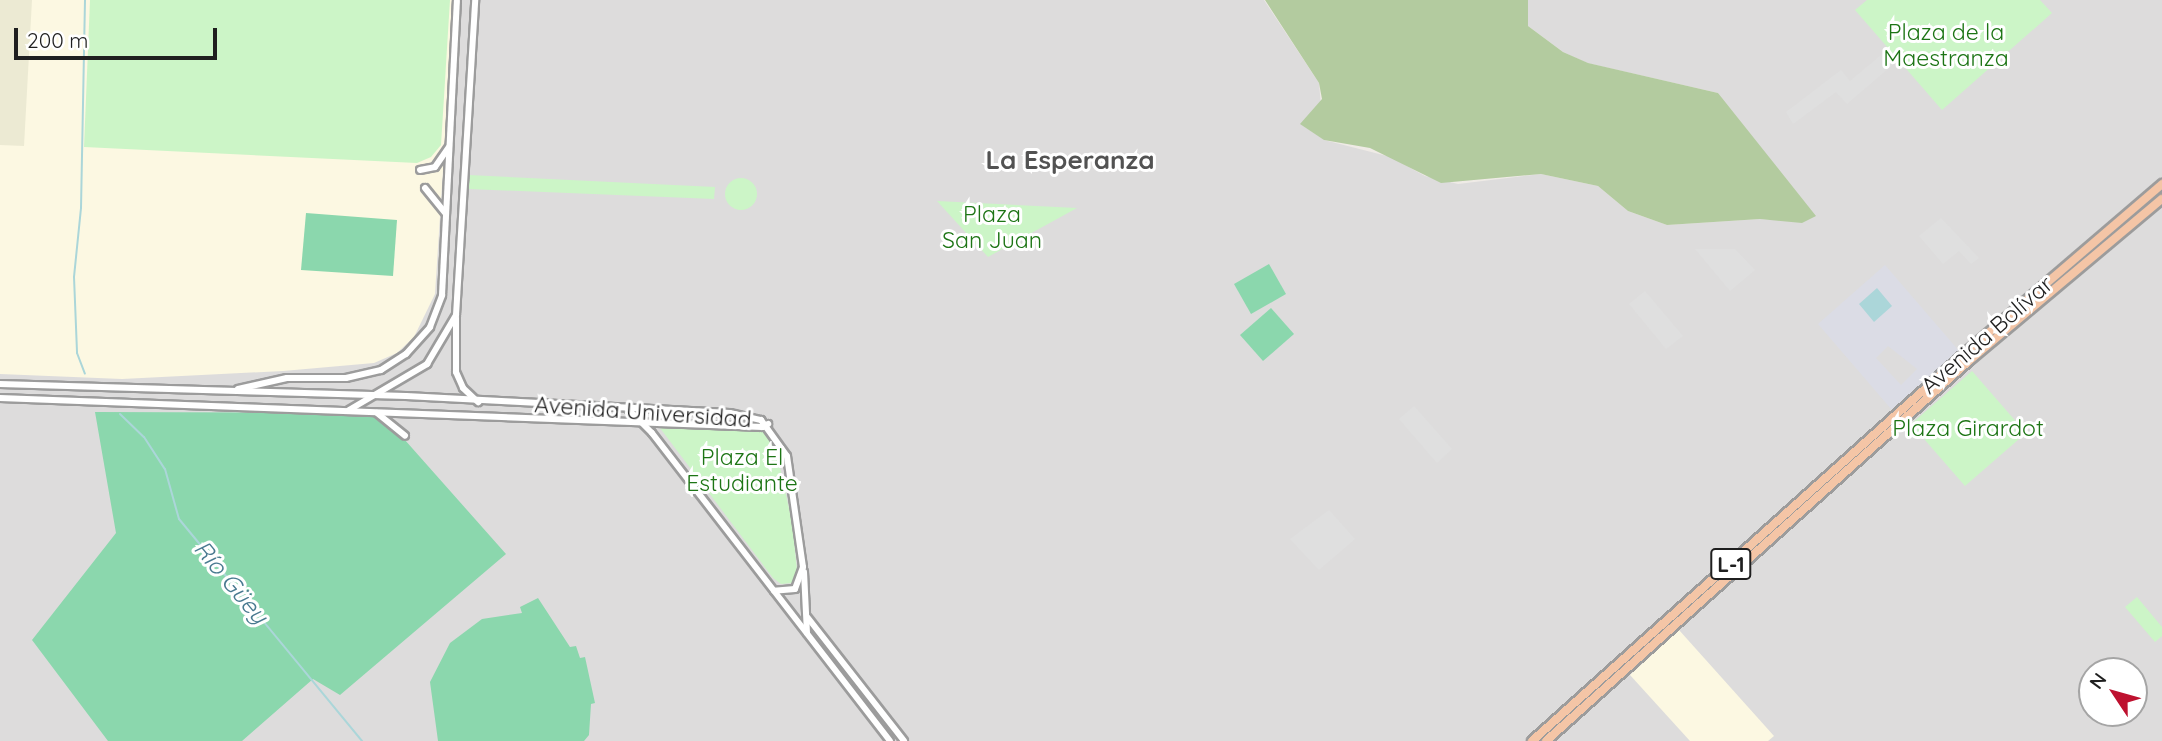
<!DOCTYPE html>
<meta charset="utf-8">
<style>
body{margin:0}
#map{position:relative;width:2162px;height:741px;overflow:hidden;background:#efebe6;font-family:Quicksand,sans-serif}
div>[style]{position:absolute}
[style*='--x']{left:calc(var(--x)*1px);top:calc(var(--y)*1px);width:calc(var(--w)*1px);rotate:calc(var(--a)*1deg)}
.residential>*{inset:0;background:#dddcdc}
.education>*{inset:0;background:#fcf8e2}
.farmland>*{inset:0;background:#ecead3}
.forest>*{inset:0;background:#b3cb9f}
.park>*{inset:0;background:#ccf5c7}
.round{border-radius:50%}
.pitch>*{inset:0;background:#8bd7ad}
.parking>*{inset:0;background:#dfdfdf}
.plaza>*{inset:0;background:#dbdce5}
.water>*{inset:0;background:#abd6d9}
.stream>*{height:2px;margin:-1px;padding:0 1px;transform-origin:1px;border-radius:1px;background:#abd6d9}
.roads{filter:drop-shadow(2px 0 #9c9c9c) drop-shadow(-2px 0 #9c9c9c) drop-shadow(0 2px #9c9c9c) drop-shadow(0 -2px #9c9c9c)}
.minor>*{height:6px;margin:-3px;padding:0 3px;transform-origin:3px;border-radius:3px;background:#fff}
.major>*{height:8px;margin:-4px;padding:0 4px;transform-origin:4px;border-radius:4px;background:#f4c5a6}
span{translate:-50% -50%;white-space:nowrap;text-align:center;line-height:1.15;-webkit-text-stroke:6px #fff;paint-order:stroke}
.shield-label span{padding:2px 5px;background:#fff;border:2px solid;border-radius:5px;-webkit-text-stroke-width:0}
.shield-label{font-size:21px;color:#1f1f1f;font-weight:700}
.park-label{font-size:23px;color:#1d7515}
.street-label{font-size:23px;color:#1f1f1f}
.water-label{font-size:24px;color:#497a90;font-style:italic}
.quarter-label{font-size:26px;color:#525252;font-weight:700}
.north{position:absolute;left:2078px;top:657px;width:70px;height:70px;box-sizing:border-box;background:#fff;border:2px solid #a5a5a5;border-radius:50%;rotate:306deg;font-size:19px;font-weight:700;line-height:28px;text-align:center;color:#1f1f1f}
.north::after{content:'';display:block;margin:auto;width:24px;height:32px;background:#be112f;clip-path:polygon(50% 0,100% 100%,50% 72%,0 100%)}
.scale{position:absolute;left:14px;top:28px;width:203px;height:32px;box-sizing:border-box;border:4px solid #1f1f1f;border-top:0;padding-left:9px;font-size:21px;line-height:24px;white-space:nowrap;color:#1f1f1f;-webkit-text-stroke:5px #fff;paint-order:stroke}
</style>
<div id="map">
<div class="residential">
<i style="clip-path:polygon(evenodd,0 0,1264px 0,1319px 83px,1324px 140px,1391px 157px,1425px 176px,1458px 184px,1541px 174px,1598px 186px,1628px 211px,1667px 225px,1760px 219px,1802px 222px,1718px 93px,1587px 63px,1563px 52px,1528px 26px,1528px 0,2162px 0,2162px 741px,0 741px,0 0,2092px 671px,2134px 671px,2134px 713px,2092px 713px,2092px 671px)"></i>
</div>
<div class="education">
<i style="clip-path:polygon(0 0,454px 0,435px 294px,414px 337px,397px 353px,374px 363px,283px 371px,122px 379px,0 374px)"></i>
<i style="clip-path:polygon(1679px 630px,1774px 736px,1768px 741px,1690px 741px,1630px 675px)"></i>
</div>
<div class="farmland">
<i style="clip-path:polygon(0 0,32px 0,24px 146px,0 145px)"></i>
</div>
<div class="forest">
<i style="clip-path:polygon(1265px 0,1528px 0,1528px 26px,1563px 52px,1588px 63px,1718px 93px,1816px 216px,1802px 223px,1760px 219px,1667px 225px,1628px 211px,1598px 186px,1541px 174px,1441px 183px,1370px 148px,1324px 140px,1300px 124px,1322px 99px,1319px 83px)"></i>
</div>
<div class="park">
<i style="clip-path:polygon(90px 0,450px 0,441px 145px,431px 157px,417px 163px,84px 147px)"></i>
<i style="clip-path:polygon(1867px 0,2040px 0,2052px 13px,1942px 110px,1855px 10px)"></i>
<i style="clip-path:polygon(469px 175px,715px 187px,714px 199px,469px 189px)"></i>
<i class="round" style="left:725px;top:178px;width:32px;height:32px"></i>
<i style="clip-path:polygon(937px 201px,1077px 208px,988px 257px)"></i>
<i style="clip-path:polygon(1972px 371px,2026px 433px,1965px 486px,1911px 424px)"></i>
<i style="clip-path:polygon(660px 428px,765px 431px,774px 440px,792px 522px,797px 570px,792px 583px,781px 584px,773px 578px)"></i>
<i style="clip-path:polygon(2137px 597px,2162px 627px,2162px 636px,2155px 642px,2125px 607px)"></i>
</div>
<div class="pitch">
<i style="clip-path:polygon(306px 213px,397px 220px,393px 276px,301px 270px)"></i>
<i style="clip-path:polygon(1269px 264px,1286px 294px,1251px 314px,1234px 284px)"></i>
<i style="clip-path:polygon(1271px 308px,1294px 334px,1263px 361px,1240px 335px)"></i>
<i style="clip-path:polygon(95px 412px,381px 413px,506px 554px,340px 695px,313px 679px,242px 741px,108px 741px,32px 640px,116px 533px)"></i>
<i style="clip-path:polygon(538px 598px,570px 647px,576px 646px,580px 658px,585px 657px,595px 703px,591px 704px,589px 735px,584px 741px,438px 741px,430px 682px,450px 643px,482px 619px,522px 613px,520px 607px)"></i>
</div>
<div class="parking">
<i style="clip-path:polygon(1887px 50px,1897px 61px,1847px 104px,1836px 92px,1793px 124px,1786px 112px,1841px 70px,1850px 81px)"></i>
<i style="clip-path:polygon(1941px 218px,1979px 258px,1971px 264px,1959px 251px,1943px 264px,1919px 236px)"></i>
<i style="clip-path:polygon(1695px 249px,1735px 249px,1755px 270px,1730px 291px)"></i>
<i style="clip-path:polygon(1645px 291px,1683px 336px,1666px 349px,1629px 304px)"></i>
<i style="clip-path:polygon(1414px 406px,1452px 449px,1437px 463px,1399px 419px)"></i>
<i style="clip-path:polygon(1329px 510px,1355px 539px,1319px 570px,1290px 539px)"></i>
</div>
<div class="plaza">
<i style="clip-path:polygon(evenodd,1885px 265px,1960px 352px,1892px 410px,1818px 324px,1885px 265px,1888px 346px,1917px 369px,1901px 385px,1876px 358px,1888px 346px)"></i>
</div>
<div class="water">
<i style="clip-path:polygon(1877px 288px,1892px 306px,1874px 322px,1859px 304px)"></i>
</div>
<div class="stream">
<i style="--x:85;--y:0;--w:208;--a:91.1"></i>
<i style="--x:81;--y:208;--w:69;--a:95.8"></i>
<i style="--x:74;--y:277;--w:76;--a:87.7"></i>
<i style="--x:77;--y:353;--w:22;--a:69"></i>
<i style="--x:120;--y:414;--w:33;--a:44"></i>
<i style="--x:144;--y:437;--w:38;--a:57"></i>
<i style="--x:165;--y:469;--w:52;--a:74.4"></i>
<i style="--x:179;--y:519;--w:288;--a:50.5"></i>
</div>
<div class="roads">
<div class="minor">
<i style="--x:420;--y:170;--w:15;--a:-11"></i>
<i style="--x:435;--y:167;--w:24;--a:-55"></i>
<i style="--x:425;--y:188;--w:32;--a:51"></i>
<i style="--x:456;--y:318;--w:54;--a:90"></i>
<i style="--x:456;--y:372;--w:17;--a:66"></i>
<i style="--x:463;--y:388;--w:21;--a:43"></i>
<i style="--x:0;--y:384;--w:406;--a:1.7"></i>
<i style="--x:406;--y:396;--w:324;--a:3"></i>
<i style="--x:730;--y:413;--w:32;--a:13"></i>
<i style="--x:761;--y:420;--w:44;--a:54.2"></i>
<i style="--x:787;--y:456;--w:112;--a:81.8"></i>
<i style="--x:803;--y:567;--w:23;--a:110"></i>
<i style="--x:795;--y:589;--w:21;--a:175"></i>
<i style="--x:238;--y:389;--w:50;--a:-12.7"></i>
<i style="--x:287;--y:378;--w:59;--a:0"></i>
<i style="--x:346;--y:378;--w:36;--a:-13"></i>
<i style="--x:381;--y:370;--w:30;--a:-33"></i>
<i style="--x:406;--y:354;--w:36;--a:-48"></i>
<i style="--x:430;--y:327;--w:34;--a:-69"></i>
<i style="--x:442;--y:295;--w:295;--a:-87.1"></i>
<i style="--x:0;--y:398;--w:763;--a:2.18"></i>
<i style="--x:762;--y:427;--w:7;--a:-27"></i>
<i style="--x:627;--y:408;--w:35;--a:45"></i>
<i style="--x:652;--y:433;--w:389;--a:52.3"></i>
<i style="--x:349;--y:410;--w:91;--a:-30.5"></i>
<i style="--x:427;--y:364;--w:57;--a:-59.4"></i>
<i style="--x:456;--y:315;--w:316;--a:-86.5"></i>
<i style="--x:377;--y:413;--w:36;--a:39"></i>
<i style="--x:804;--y:572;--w:61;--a:87.2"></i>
<i style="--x:808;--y:618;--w:156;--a:52"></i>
</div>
<div class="major">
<i style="--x:1532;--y:741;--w:581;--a:-41.86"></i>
<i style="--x:1965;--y:353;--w:260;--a:-40.6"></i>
<i style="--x:1546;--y:741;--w:571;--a:-41.95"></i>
<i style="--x:1971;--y:359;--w:249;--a:-40"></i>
</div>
</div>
<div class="shield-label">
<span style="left:1731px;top:564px">L-1</span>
</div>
<div class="park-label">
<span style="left:1946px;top:45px">Plaza de la<br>Maestranza</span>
<span style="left:992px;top:227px">Plaza<br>San Juan</span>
<span style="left:1968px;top:428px">Plaza Girardot</span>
<span style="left:742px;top:470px">Plaza El<br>Estudiante</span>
</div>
<div class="street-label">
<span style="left:1987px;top:335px;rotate:-41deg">Avenida Bolívar</span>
<span style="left:643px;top:412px;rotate:4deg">Avenida Universidad</span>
</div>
<div class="water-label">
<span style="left:231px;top:582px;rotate:50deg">Río Güey</span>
</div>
<div class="quarter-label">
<span style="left:1070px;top:160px">La Esperanza</span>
</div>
<div class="north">N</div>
<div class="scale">200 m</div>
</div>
